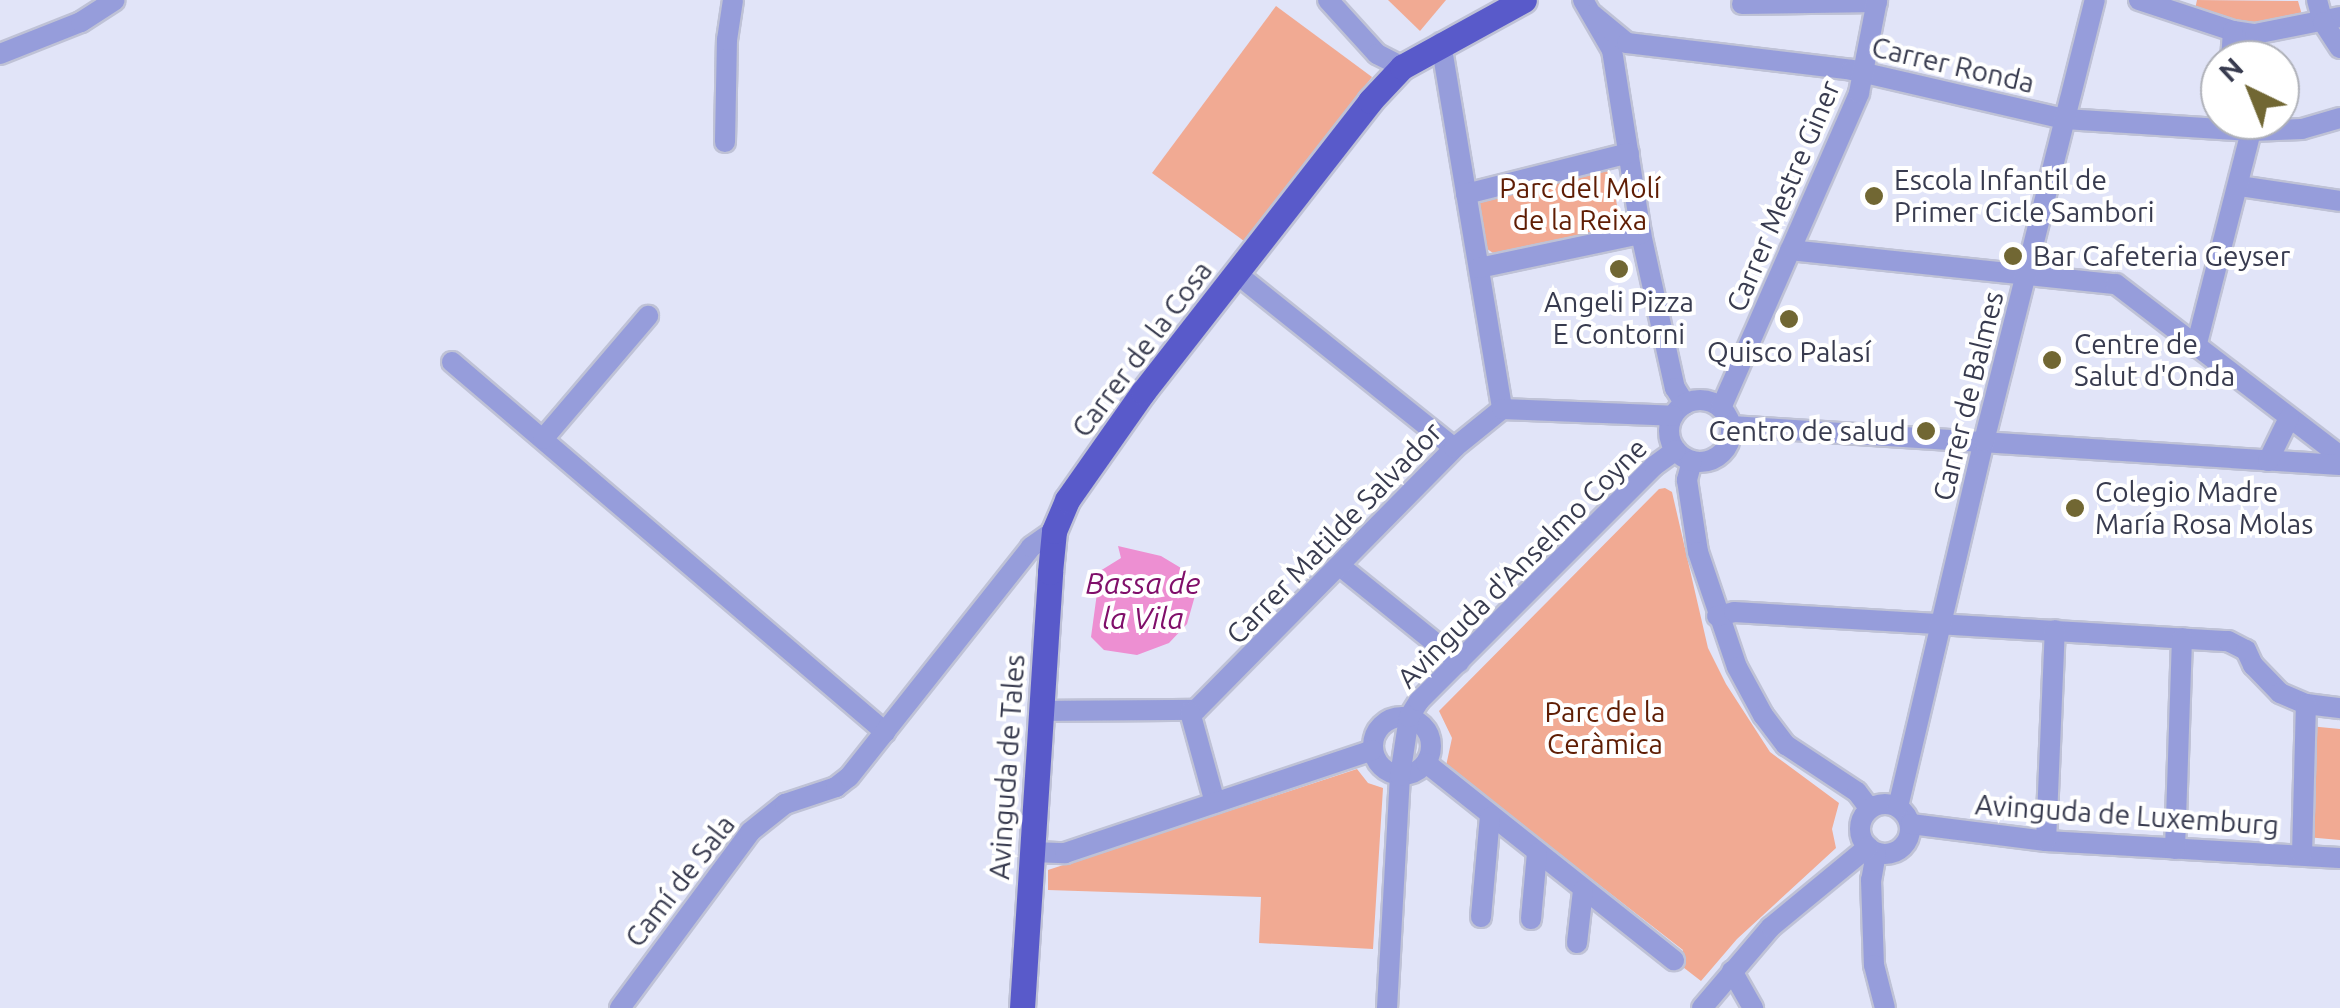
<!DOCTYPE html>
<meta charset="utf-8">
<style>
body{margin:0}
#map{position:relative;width:2340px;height:1008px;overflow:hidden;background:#e1e4f8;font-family:Ubuntu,sans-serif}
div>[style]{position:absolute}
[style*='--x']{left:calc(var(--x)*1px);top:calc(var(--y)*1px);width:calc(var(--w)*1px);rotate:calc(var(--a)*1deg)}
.green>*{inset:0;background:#f1aa93}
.water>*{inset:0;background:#ed8fd2}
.roads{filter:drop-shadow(2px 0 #bfc2d6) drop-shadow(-2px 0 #bfc2d6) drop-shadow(0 2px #bfc2d6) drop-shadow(0 -2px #bfc2d6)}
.minor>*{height:20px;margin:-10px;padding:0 10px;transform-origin:10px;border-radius:10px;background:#969ddb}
.minor>.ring{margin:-10px;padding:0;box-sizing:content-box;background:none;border:20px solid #969ddb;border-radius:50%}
.major>*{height:25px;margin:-12.5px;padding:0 12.5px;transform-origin:12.5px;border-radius:12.5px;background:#595aca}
.dots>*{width:28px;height:28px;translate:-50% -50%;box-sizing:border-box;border:5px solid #fff;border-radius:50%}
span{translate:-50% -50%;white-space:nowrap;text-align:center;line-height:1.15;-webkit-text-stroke:8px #fff;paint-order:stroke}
.street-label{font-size:28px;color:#383b4f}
.poi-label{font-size:28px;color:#383b4f}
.left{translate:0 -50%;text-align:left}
.right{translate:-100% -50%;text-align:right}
.park-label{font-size:28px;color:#5f1d04}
.water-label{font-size:30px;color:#800f6a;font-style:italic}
.north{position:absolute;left:2200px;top:40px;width:100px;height:100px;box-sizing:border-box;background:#fff;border:2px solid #afb1b9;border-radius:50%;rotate:317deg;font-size:28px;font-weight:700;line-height:40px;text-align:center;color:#383b4f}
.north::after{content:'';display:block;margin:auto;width:35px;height:45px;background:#716733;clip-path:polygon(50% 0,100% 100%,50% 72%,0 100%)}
</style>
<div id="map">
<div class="green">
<i style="clip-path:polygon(1388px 0,1446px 0,1420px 31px)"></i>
<i style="clip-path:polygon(2197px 0,2298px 1px,2304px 22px,2273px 29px,2194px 14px)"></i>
<i style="clip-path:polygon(1276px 6px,1372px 77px,1248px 244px,1152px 173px)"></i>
<i style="clip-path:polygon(1600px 167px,1611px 174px,1620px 221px,1613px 231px,1493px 253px,1480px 244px,1473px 205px,1481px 190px)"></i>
<i style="clip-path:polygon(1665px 488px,1672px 492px,1708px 648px,1726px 684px,1770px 752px,1839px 803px,1832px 829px,1836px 848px,1737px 939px,1701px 981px,1679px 964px,1683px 950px,1446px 766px,1452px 738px,1439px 711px,1659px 489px)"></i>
<i style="clip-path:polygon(2309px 726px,2340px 729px,2340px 840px,2306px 837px)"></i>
<i style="clip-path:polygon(1357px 769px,1368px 783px,1383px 788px,1373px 949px,1259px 943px,1261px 897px,1048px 890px,1048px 870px)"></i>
</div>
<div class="water">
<i style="clip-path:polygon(1118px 546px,1161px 556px,1181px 568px,1196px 592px,1187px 624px,1169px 643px,1137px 655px,1104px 650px,1091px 637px,1100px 571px,1121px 558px)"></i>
</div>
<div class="roads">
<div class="minor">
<i style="--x:1328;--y:0;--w:73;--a:47.8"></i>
<i style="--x:1377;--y:54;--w:28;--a:27"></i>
<i style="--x:1583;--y:0;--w:58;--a:59.9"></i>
<i style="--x:1612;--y:50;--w:186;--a:81"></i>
<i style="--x:1641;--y:234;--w:158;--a:77.6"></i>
<i style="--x:1675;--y:388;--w:19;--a:58"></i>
<i style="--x:2139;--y:0;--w:99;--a:18.3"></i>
<i style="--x:2233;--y:31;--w:22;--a:8"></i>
<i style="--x:2255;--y:34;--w:87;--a:-11.3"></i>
<i style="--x:2317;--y:0;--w:23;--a:75"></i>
<i style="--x:2323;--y:22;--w:31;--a:57"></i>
<i style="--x:1742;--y:4;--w:135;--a:-0.8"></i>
<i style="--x:1593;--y:15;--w:44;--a:39.5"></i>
<i style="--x:1627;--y:43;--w:227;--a:6.8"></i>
<i style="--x:1852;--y:70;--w:219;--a:13"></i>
<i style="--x:2065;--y:119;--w:186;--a:3.7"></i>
<i style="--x:2251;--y:131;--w:51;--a:-2.2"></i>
<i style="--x:2302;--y:129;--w:40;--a:-16"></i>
<i style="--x:1441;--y:43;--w:371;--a:80.5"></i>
<i style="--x:0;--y:54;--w:87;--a:-21.6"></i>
<i style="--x:81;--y:22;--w:40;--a:-32.9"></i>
<i style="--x:2231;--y:60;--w:29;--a:-86"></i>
<i style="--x:725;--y:142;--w:102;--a:-88.9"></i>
<i style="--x:727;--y:40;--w:40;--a:-81.5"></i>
<i style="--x:2240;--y:186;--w:101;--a:8.5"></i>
<i style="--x:1466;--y:194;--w:168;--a:-14.1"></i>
<i style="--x:1790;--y:250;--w:328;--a:6"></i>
<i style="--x:2116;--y:284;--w:282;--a:37.5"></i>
<i style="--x:1479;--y:268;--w:166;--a:-11.9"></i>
<i style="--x:1237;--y:274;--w:278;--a:38.7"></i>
<i style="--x:2196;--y:347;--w:223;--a:-75.7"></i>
<i style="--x:452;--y:362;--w:570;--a:40.51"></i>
<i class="ring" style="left:1669px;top:400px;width:42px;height:42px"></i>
<i style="--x:1721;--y:408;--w:344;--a:-66.3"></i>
<i style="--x:1859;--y:93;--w:95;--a:-79"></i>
<i style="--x:1731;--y:426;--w:610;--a:3.66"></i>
<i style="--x:543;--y:439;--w:162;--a:-49.5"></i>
<i style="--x:1692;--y:461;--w:20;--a:105"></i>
<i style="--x:1687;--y:480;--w:73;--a:81.3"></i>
<i style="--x:1698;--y:552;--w:121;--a:71.3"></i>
<i style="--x:1737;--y:667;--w:55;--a:61.6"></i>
<i style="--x:1763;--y:715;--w:38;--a:53"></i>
<i style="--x:1786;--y:745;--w:85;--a:33.5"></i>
<i style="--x:1857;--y:792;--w:21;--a:53"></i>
<i style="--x:2268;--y:461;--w:48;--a:-64"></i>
<i style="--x:1340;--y:566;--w:153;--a:38.9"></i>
<i style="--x:1717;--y:616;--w:17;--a:-13"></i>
<i style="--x:1734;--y:612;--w:495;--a:3.4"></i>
<i style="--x:2228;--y:641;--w:20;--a:27"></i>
<i style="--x:2246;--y:650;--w:17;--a:65"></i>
<i style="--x:2253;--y:665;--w:39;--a:46"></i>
<i style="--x:2280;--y:693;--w:28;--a:23"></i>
<i style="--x:2306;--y:704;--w:34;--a:7"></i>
<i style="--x:1041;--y:711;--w:155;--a:-0.4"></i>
<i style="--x:1196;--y:710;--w:368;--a:-45.4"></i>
<i style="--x:1454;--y:448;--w:62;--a:-39.1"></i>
<i style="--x:1502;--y:409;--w:171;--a:2.3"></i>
<i style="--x:1190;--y:712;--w:94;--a:74.6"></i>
<i class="ring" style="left:1373px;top:717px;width:38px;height:38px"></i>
<i style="--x:1426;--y:763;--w:317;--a:38.5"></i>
<i class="ring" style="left:1860px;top:804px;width:30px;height:30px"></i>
<i style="--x:1898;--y:807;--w:376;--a:-76.8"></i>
<i style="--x:1984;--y:441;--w:455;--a:-75.9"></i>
<i style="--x:1911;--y:824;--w:136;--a:7.2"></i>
<i style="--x:2046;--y:841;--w:294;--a:3.3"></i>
<i style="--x:2046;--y:841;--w:211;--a:-87.6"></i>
<i style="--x:2175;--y:849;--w:211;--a:-88.1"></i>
<i style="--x:1032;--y:852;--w:33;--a:2"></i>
<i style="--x:1065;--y:853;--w:324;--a:-18.5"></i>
<i style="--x:1876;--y:853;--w:27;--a:100"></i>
<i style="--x:1871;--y:880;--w:85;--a:88"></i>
<i style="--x:1874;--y:965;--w:44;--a:75.7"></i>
<i style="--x:2302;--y:855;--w:151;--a:-88.5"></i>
<i style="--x:1481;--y:917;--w:100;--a:-84.9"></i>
<i style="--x:1531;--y:919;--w:66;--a:-84.8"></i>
<i style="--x:1577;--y:943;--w:53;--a:-83.5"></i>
<i style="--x:1732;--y:971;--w:43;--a:60.4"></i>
<i style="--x:620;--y:1008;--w:219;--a:-53.5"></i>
<i style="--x:750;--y:832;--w:45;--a:-38.7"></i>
<i style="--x:785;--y:804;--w:54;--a:-18.4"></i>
<i style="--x:836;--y:787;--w:16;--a:-38"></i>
<i style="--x:849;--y:777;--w:293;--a:-51.6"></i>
<i style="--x:1031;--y:547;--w:28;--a:-35"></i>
<i style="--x:1387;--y:1008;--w:232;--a:-86.8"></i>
<i style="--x:1400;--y:776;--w:60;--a:-81.3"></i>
<i style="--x:1409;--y:717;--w:19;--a:-58"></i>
<i style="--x:1419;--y:701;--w:332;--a:-45"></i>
<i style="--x:1654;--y:466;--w:27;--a:-36"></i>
<i style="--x:1702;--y:1008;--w:106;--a:-49.6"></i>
<i style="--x:1771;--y:927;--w:126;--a:-39.5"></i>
</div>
<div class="major">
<i style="--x:1022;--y:1008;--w:437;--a:-86.3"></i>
<i style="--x:1050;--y:572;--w:41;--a:-84.4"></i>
<i style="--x:1054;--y:531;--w:34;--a:-67"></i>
<i style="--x:1067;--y:500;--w:132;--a:-54.9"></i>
<i style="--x:1143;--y:392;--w:369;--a:-52"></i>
<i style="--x:1370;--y:101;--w:47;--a:-46.7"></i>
<i style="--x:1402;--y:67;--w:139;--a:-28.8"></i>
</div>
</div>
<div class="dots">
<i style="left:1874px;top:196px;background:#716733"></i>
<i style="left:2013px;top:256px;background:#716733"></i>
<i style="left:1619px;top:269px;background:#716733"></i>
<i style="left:1789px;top:319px;background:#716733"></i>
<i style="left:2052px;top:360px;background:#716733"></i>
<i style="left:1926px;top:431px;background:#716733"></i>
<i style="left:2075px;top:508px;background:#716733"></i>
</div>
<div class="street-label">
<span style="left:1953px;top:65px;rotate:13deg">Carrer Ronda</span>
<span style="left:1783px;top:196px;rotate:-67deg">Carrer Mestre Giner</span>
<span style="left:1142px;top:349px;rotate:-53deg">Carrer de la Cosa</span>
<span style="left:1968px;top:396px;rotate:-76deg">Carrer de Balmes</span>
<span style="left:1334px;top:533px;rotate:-46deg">Carrer Matilde Salvador</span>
<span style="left:1522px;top:563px;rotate:-45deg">Avinguda d'Anselmo Coyne</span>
<span style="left:1007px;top:767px;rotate:-86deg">Avinguda de Tales</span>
<span style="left:2127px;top:815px;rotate:4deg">Avinguda de Luxemburg</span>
<span style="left:680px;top:881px;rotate:-52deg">Camí de Sala</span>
</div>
<div class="poi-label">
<span class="left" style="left:1894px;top:196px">Escola Infantil de<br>Primer Cicle Sambori</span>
<span class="left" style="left:2033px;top:256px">Bar Cafeteria Geyser</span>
<span style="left:1619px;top:318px">Angeli Pizza<br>E Contorni</span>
<span class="left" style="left:2074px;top:360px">Centre de<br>Salut d'Onda</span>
<span style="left:1789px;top:352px">Quisco Palasí</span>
<span class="right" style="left:1906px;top:431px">Centro de salud</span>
<span class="left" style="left:2095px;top:508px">Colegio Madre<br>María Rosa Molas</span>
</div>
<div class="park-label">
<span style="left:1580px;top:204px">Parc del Molí<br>de la Reixa</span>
<span style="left:1605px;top:728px">Parc de la<br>Ceràmica</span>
</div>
<div class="water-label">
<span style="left:1143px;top:600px">Bassa de<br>la Vila</span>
</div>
<div class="north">N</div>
</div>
